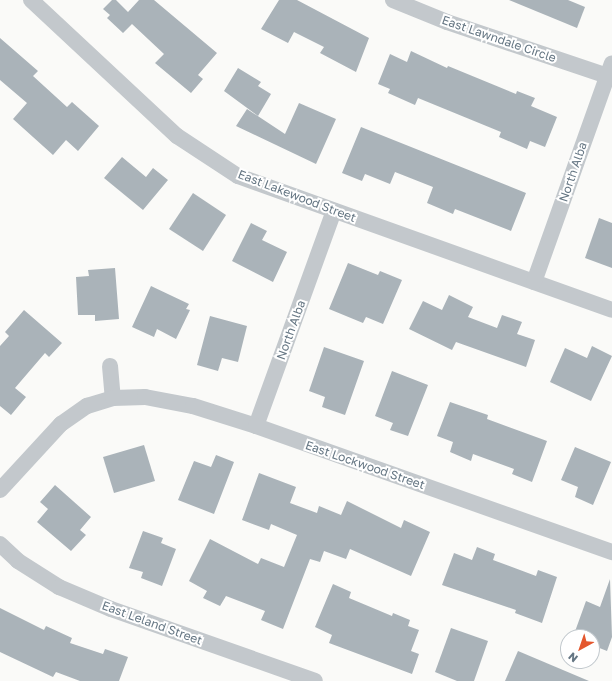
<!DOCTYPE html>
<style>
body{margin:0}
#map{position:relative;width:612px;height:681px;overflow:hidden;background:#fafaf8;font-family:"Golos Text",sans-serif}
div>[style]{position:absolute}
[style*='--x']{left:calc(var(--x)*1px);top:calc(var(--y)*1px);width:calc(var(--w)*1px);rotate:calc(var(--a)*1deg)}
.building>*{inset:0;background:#aab3b9}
.minor>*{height:16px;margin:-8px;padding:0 8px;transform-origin:8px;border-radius:8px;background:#c3c8cc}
span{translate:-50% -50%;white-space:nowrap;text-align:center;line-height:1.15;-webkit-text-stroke:4px #fff;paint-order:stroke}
.street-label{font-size:12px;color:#657683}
.north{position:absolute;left:560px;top:629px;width:40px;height:40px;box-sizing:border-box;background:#fff;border:1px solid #c1c8cd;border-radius:50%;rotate:220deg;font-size:11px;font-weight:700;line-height:16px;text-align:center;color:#657683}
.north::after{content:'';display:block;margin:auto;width:14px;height:18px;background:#e4572e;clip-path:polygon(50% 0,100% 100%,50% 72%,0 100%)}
</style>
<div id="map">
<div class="building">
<i style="clip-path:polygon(112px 0,116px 0,128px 12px,139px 0,154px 0,217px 53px,198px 75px,203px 79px,191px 93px,155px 63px,164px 54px,132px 24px,123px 33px,107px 18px,110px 15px,103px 9px)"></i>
<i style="clip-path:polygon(279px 0,297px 0,369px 38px,356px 72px,320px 53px,324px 47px,294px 32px,288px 43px,261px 29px)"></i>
<i style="clip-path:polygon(509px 0,568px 0,585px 7px,577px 28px)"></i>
<i style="clip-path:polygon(0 38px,38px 71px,33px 76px,67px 107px,72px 102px,99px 126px,78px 151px,66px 140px,53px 155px,13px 119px,27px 103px,0 80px)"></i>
<i style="clip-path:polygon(411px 51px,447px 68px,448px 66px,516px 94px,517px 91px,535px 98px,531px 106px,557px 117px,545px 147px,530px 141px,527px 149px,499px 137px,501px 132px,418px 98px,415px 105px,388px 93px,390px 89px,378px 84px,390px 54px,407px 62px)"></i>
<i style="clip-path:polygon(238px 68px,261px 82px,258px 86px,271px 94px,258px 116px,224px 91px)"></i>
<i style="clip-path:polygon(299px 103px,336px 119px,316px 164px,236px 126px,247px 109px,285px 134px)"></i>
<i style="clip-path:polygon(361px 127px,526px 193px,511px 231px,455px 209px,453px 214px,427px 203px,433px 187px,395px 172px,390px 184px,365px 174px,362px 181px,342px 173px)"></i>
<i style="clip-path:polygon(122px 157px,146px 177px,153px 168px,168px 180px,143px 210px,104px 178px)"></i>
<i style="clip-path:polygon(193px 193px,226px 215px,203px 251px,169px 229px)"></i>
<i style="clip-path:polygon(599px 218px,612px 223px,612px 268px,585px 258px)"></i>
<i style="clip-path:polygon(251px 223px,267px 231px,262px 240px,287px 252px,273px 282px,232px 261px)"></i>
<i style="clip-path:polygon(348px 263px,378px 275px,380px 271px,402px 280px,383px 324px,366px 317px,363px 323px,329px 309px)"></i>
<i style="clip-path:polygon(115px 268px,119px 319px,95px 321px,95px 315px,78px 315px,76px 277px,89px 276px,88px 270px)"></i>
<i style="clip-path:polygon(151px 286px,189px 304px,186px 309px,190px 310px,176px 339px,157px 329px,154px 337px,132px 327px)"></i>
<i style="clip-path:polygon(449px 295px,473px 307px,468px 317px,497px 328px,502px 315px,522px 322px,517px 334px,535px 340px,526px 367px,456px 342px,452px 350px,409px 329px,423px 301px,442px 310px)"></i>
<i style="clip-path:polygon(24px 310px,62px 343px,49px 357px,45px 353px,15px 388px,26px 397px,11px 415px,0 406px,0 346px,9px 336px,5px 332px)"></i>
<i style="clip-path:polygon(210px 316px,247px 326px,238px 362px,222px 358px,218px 371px,197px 365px)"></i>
<i style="clip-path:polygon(592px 346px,612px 356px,591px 401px,550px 382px,565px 348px,587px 358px)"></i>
<i style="clip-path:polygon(324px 347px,364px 361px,345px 415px,322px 407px,325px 397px,309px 391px)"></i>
<i style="clip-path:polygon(392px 371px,428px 385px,408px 436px,390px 430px,393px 423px,375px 416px)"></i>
<i style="clip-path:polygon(450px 402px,488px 415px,487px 419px,547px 441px,532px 482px,512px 474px,514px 469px,473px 454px,471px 461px,450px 452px,453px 442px,437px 436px)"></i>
<i style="clip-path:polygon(144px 445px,155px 481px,114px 493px,103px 457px)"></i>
<i style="clip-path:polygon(575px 447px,611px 462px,593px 505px,575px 497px,578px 487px,561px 480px)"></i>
<i style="clip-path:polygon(216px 455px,234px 462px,214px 514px,178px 500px,194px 461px,211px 467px)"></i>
<i style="clip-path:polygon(259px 473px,296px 487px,290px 503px,317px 513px,319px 506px,341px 515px,347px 501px,401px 528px,404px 520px,430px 532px,411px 576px,350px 549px,346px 559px,324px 551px,320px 562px,310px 559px,283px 629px,261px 620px,265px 611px,226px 596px,220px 606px,203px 598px,207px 591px,189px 581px,210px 539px,258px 564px,261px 558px,284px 567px,297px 535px,271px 524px,269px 530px,242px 520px)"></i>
<i style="clip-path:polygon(55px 485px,91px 517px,80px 530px,86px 535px,71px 551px,37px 522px,48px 509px,40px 502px)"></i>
<i style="clip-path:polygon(143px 531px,163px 538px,161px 543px,176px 549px,162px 586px,141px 578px,143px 572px,129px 568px)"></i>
<i style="clip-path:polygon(477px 547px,495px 554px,493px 560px,536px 576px,538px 570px,557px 577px,542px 623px,515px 613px,516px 610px,442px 585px,454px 553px,472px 560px)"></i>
<i style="clip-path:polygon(610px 579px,612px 637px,607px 651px,592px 645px,592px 637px,573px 637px,586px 601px,600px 607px)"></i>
<i style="clip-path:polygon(333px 584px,351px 592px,349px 598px,392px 616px,393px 613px,410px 620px,408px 626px,419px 630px,411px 651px,419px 654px,412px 674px,329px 643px,332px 635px,315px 627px)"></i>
<i style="clip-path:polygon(0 608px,44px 630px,46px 626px,72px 638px,70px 643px,103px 654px,105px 649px,128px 657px,119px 681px,80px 681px,56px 672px,53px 677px,0 652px)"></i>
<i style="clip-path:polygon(451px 628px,488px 641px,474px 681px,457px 681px,435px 672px)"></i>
<i style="clip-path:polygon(518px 651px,589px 681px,505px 681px)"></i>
</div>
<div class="minor">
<i style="--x:31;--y:0;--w:200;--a:43"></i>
<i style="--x:177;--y:136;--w:73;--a:33.3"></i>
<i style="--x:238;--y:176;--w:397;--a:19.7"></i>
<i style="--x:393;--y:0;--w:58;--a:22.2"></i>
<i style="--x:447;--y:22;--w:169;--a:18.6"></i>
<i style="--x:534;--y:282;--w:232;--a:-70.4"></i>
<i style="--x:110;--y:366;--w:32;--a:85"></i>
<i style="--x:256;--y:426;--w:229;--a:-70.1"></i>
<i style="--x:0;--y:490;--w:90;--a:-47.3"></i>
<i style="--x:61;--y:424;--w:32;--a:-35"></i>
<i style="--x:87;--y:406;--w:27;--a:-17"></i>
<i style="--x:113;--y:398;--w:32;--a:-2"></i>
<i style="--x:145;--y:397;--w:49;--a:10.6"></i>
<i style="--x:193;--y:406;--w:66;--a:17.6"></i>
<i style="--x:256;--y:426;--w:378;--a:19.5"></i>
<i style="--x:0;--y:544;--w:25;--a:43"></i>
<i style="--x:18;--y:561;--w:49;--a:32.4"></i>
<i style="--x:59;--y:587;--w:56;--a:22.9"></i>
<i style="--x:111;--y:609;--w:216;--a:19.4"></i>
</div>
<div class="street-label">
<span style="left:499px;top:39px;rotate:19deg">East Lawndale Circle</span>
<span style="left:573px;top:172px;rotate:-71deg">North Alba</span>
<span style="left:297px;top:196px;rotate:21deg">East Lakewood Street</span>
<span style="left:291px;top:330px;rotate:-70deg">North Alba</span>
<span style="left:365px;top:465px;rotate:19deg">East Lockwood Street</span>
<span style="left:152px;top:623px;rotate:20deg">East Leland Street</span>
</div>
<div class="north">N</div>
</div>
